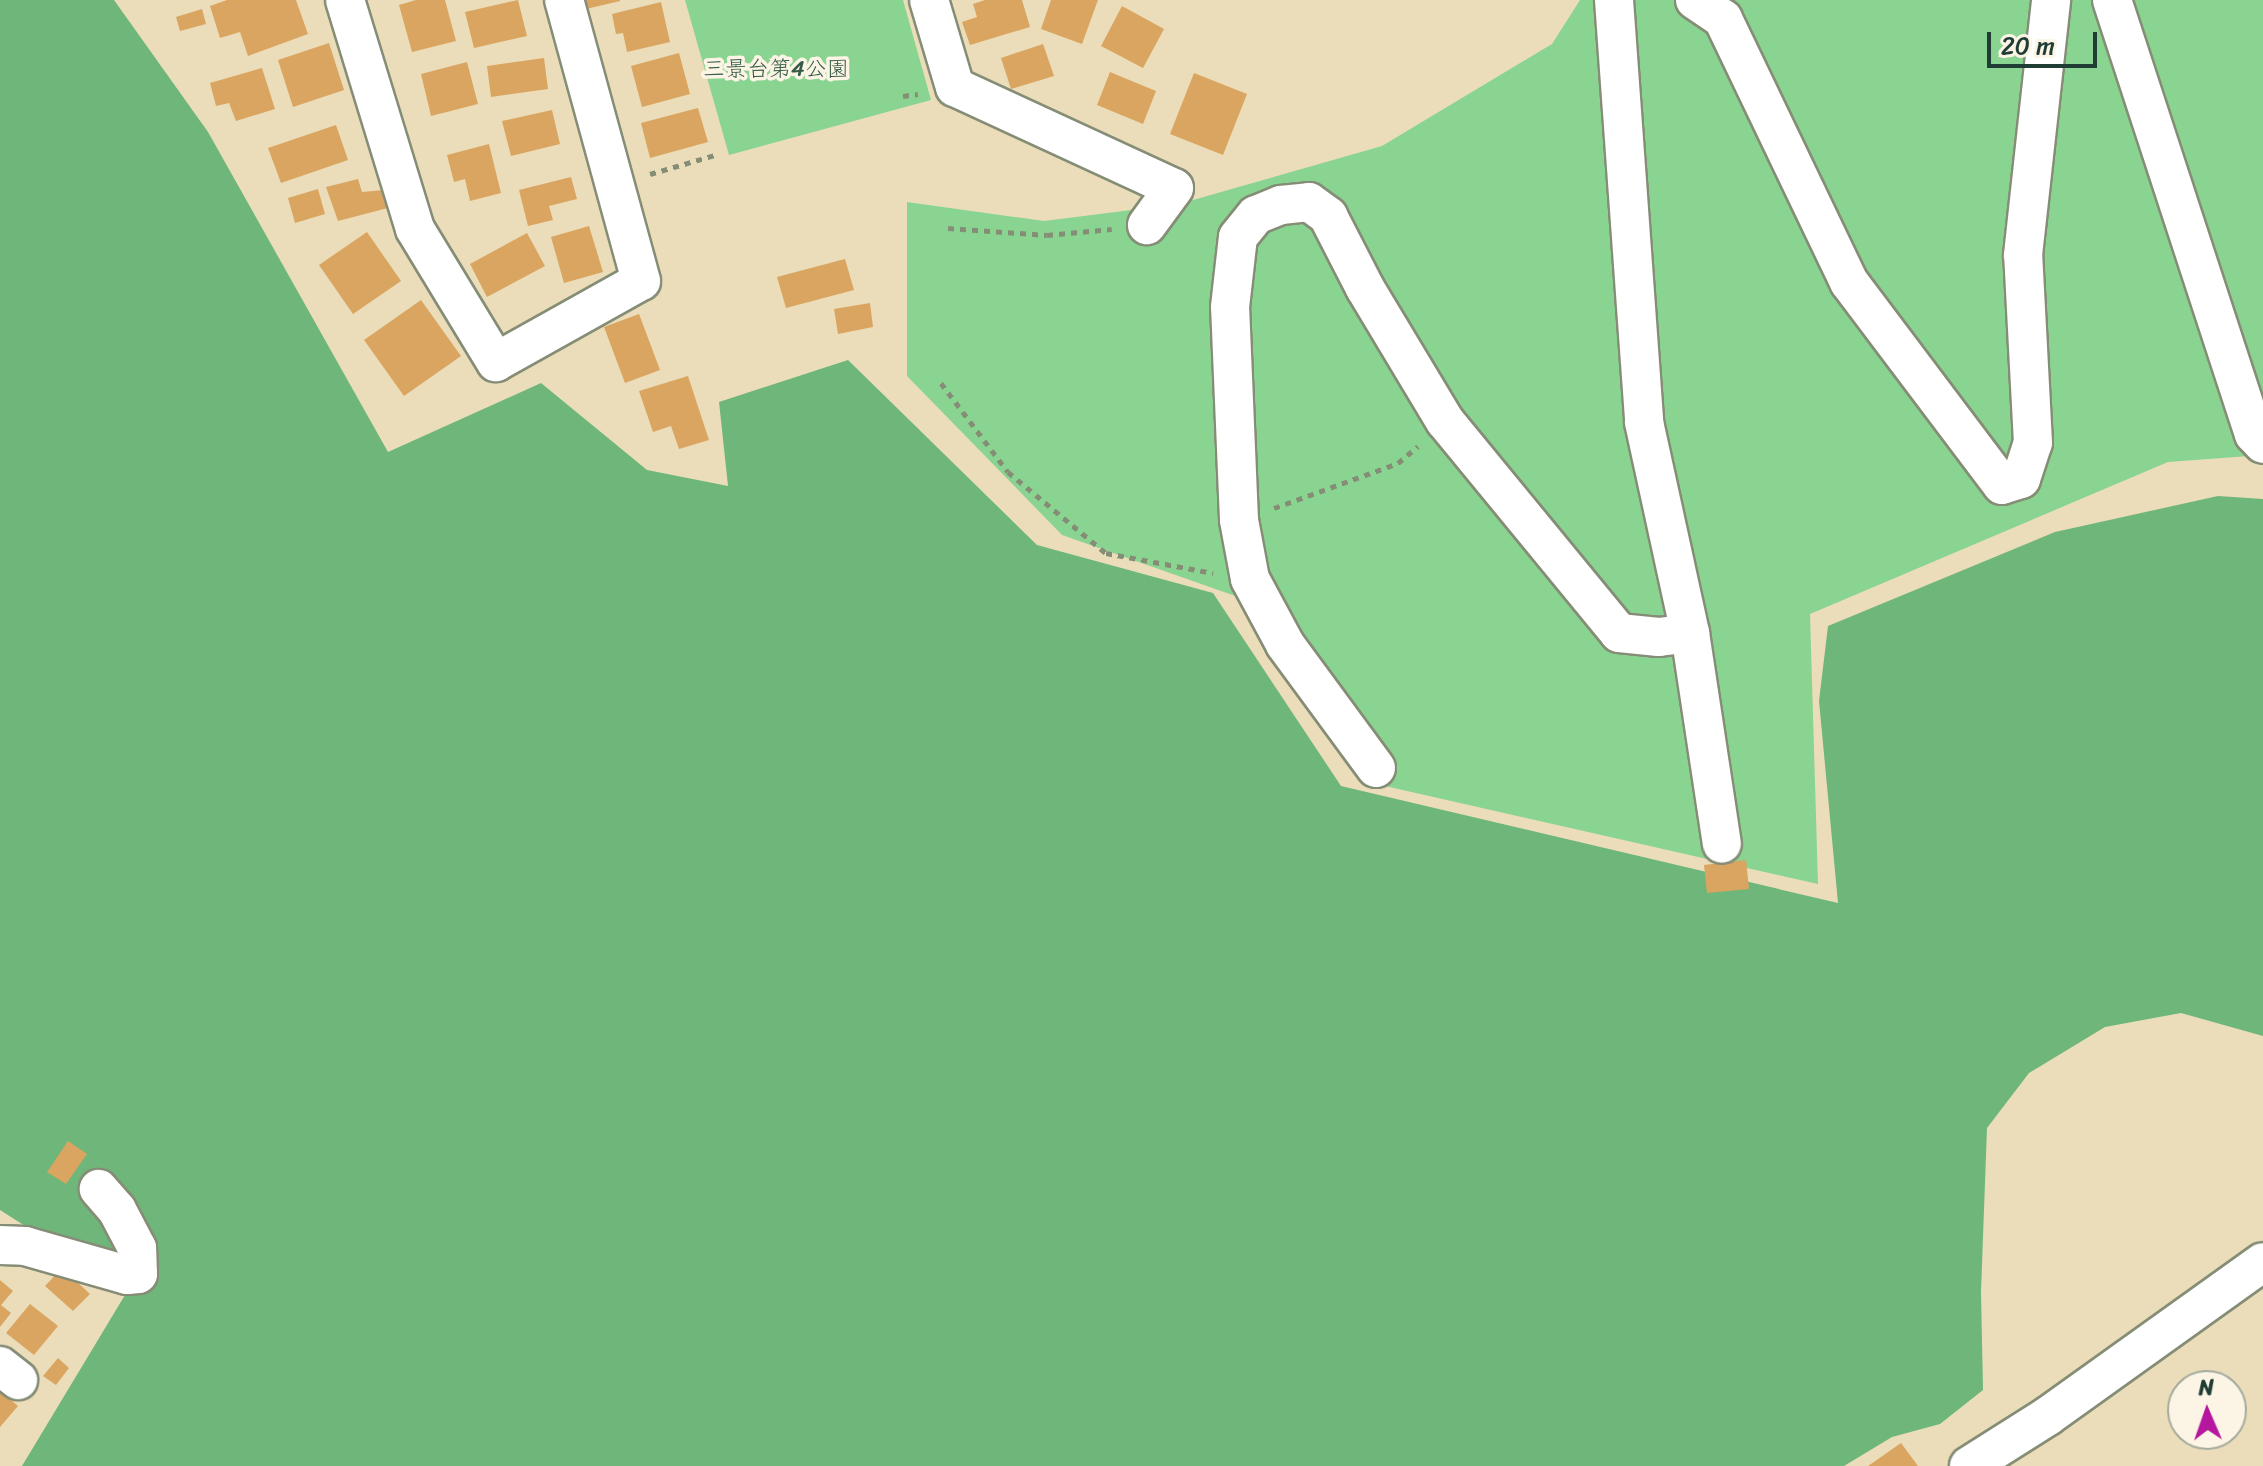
<!DOCTYPE html>
<meta charset="utf-8">
<style>
body{margin:0}
#map{position:relative;width:2263px;height:1466px;overflow:hidden;background:#ebddb9;font-family:Sriracha,"Klee One",sans-serif}
div>[style]{position:absolute}
[style*='--x']{left:calc(var(--x)*1px);top:calc(var(--y)*1px);width:calc(var(--w)*1px);rotate:calc(var(--a)*1deg)}
.green>*{inset:0;background:#8ad491}
.forest>*{inset:0;background:#6fb67b}
.building>*{inset:0;background:#d9a560}
.path>*{height:5px;margin-top:-2.5px;transform-origin:0;background:repeating-linear-gradient(90deg,#858d76 0 6px,transparent 0 12px)}
.roads{filter:drop-shadow(2px 0 #858d76) drop-shadow(-2px 0 #858d76) drop-shadow(0 2px #858d76) drop-shadow(0 -2px #858d76)}
.street>*{height:38px;margin:-19px;padding:0 19px;transform-origin:19px;border-radius:19px;background:#fff}
span{translate:-50% -50%;white-space:nowrap;text-align:center;line-height:1.15;-webkit-text-stroke:7px #fcf5e5;paint-order:stroke}
.park-label{font-size:22px;color:#345b47}
.north{position:absolute;left:2167px;top:1370px;width:80px;height:80px;box-sizing:border-box;background:#fcf5e5;border:2px solid #a4ab9e;border-radius:50%;rotate:358deg;font-size:22px;font-weight:700;line-height:32px;text-align:center;color:#1f3d34}
.north::after{content:'';display:block;margin:auto;width:28px;height:36px;background:#b5179e;clip-path:polygon(50% 0,100% 100%,50% 72%,0 100%)}
.scale{position:absolute;left:1987px;top:32px;width:110px;height:36px;box-sizing:border-box;border:4px solid #1f3d34;border-top:0;padding-left:10px;font-size:24px;line-height:28px;white-space:nowrap;color:#1f3d34;-webkit-text-stroke:6px #fcf5e5;paint-order:stroke}
</style>
<div id="map">
<div class="green">
<i style="clip-path:polygon(685px 0,903px 0,931px 100px,729px 155px)"></i>
<i style="clip-path:polygon(1580px 0,2263px 0,2263px 455px,2168px 462px,1810px 614px,1818px 884px,1363px 781px,1241px 598px,1062px 535px,907px 376px,907px 202px,1044px 221px,1179px 204px,1382px 146px,1552px 44px)"></i>
</div>
<div class="forest">
<i style="clip-path:polygon(0 0,114px 0,208px 132px,388px 452px,541px 383px,647px 470px,728px 486px,719px 402px,848px 360px,1037px 545px,1213px 593px,1341px 786px,1838px 903px,1819px 701px,1828px 626px,2055px 532px,2218px 496px,2263px 499px,2263px 1036px,2181px 1013px,2105px 1027px,2029px 1073px,1987px 1128px,1981px 1292px,1983px 1390px,1940px 1424px,1892px 1437px,1844px 1466px,22px 1466px,125px 1295px,66px 1252px,0 1210px)"></i>
</div>
<div class="building">
<i style="clip-path:polygon(227px 0,296px 0,308px 34px,248px 56px,240px 32px,220px 38px,210px 6px)"></i>
<i style="clip-path:polygon(416px 0,445px 0,456px 41px,412px 52px,399px 5px)"></i>
<i style="clip-path:polygon(518px 0,527px 36px,474px 48px,465px 12px)"></i>
<i style="clip-path:polygon(584px 0,620px 0,620px 1px,586px 9px)"></i>
<i style="clip-path:polygon(985px 0,1022px 0,1030px 27px,970px 45px,962px 22px,977px 17px,973px 4px)"></i>
<i style="clip-path:polygon(1051px 0,1098px 0,1082px 44px,1041px 29px)"></i>
<i style="clip-path:polygon(661px 2px,670px 42px,627px 52px,623px 33px,616px 34px,612px 14px)"></i>
<i style="clip-path:polygon(1122px 6px,1164px 29px,1143px 68px,1101px 46px)"></i>
<i style="clip-path:polygon(202px 9px,206px 24px,180px 31px,176px 17px)"></i>
<i style="clip-path:polygon(329px 43px,344px 90px,293px 107px,278px 60px)"></i>
<i style="clip-path:polygon(1043px 44px,1054px 76px,1011px 89px,1001px 58px)"></i>
<i style="clip-path:polygon(679px 53px,690px 94px,642px 107px,631px 66px)"></i>
<i style="clip-path:polygon(544px 58px,548px 89px,491px 97px,487px 66px)"></i>
<i style="clip-path:polygon(467px 62px,478px 104px,431px 116px,421px 74px)"></i>
<i style="clip-path:polygon(262px 68px,275px 109px,236px 121px,229px 103px,216px 106px,210px 83px)"></i>
<i style="clip-path:polygon(1110px 72px,1156px 91px,1143px 124px,1097px 105px)"></i>
<i style="clip-path:polygon(1194px 73px,1247px 94px,1223px 155px,1170px 134px)"></i>
<i style="clip-path:polygon(698px 108px,708px 142px,650px 158px,641px 123px)"></i>
<i style="clip-path:polygon(552px 110px,560px 144px,511px 156px,502px 121px)"></i>
<i style="clip-path:polygon(336px 125px,348px 160px,281px 183px,268px 148px)"></i>
<i style="clip-path:polygon(489px 144px,501px 193px,470px 201px,465px 179px,454px 182px,447px 155px)"></i>
<i style="clip-path:polygon(571px 177px,577px 199px,549px 206px,553px 220px,528px 226px,519px 190px)"></i>
<i style="clip-path:polygon(358px 179px,362px 192px,384px 190px,388px 208px,338px 221px,326px 187px)"></i>
<i style="clip-path:polygon(318px 189px,325px 214px,295px 223px,288px 198px)"></i>
<i style="clip-path:polygon(589px 226px,603px 272px,564px 283px,551px 237px)"></i>
<i style="clip-path:polygon(367px 232px,401px 281px,353px 314px,319px 265px)"></i>
<i style="clip-path:polygon(527px 233px,545px 266px,487px 297px,470px 264px)"></i>
<i style="clip-path:polygon(845px 259px,854px 290px,786px 308px,777px 277px)"></i>
<i style="clip-path:polygon(421px 300px,461px 356px,404px 396px,364px 340px)"></i>
<i style="clip-path:polygon(870px 303px,873px 327px,838px 334px,834px 309px)"></i>
<i style="clip-path:polygon(639px 314px,660px 370px,625px 383px,604px 327px)"></i>
<i style="clip-path:polygon(688px 376px,709px 440px,679px 449px,671px 426px,653px 432px,639px 391px)"></i>
<i style="clip-path:polygon(1746px 860px,1749px 889px,1707px 893px,1704px 865px)"></i>
<i style="clip-path:polygon(68px 1141px,87px 1154px,66px 1184px,47px 1172px)"></i>
<i style="clip-path:polygon(62px 1268px,90px 1294px,73px 1311px,45px 1286px)"></i>
<i style="clip-path:polygon(0 1280px,13px 1291px,1px 1305px,11px 1313px,0 1327px)"></i>
<i style="clip-path:polygon(30px 1304px,58px 1326px,34px 1355px,6px 1333px)"></i>
<i style="clip-path:polygon(58px 1358px,69px 1368px,56px 1385px,43px 1376px)"></i>
<i style="clip-path:polygon(0 1391px,18px 1406px,0 1427px)"></i>
<i style="clip-path:polygon(1901px 1443px,1918px 1466px,1868px 1466px)"></i>
</div>
<div class="path">
<i style="--x:903;--y:96;--w:15;--a:-8"></i>
<i style="--x:650;--y:174;--w:68;--a:-16.3"></i>
<i style="--x:948;--y:228;--w:99;--a:4"></i>
<i style="--x:1047;--y:235;--w:65;--a:-5.3"></i>
<i style="--x:941;--y:383;--w:111;--a:53"></i>
<i style="--x:1008;--y:472;--w:127;--a:39.6"></i>
<i style="--x:1106;--y:553;--w:109;--a:10.6"></i>
<i style="--x:1274;--y:508;--w:132;--a:-19.9"></i>
<i style="--x:1398;--y:463;--w:26;--a:-40"></i>
</div>
<div class="roads">
<div class="street">
<i style="--x:345;--y:0;--w:239;--a:73"></i>
<i style="--x:415;--y:229;--w:156;--a:58.7"></i>
<i style="--x:496;--y:362;--w:166;--a:-29.2"></i>
<i style="--x:641;--y:281;--w:291;--a:-105.3"></i>
<i style="--x:929;--y:0;--w:91;--a:73.4"></i>
<i style="--x:955;--y:87;--w:241;--a:24.8"></i>
<i style="--x:1174;--y:188;--w:46;--a:126.1"></i>
<i style="--x:1614;--y:0;--w:423;--a:85.9"></i>
<i style="--x:1644;--y:422;--w:216;--a:77.7"></i>
<i style="--x:1690;--y:633;--w:213;--a:81.4"></i>
<i style="--x:1695;--y:0;--w:34;--a:34"></i>
<i style="--x:1723;--y:19;--w:292;--a:64.4"></i>
<i style="--x:1849;--y:282;--w:254;--a:53"></i>
<i style="--x:2002;--y:485;--w:20;--a:-18"></i>
<i style="--x:2021;--y:479;--w:38;--a:-72"></i>
<i style="--x:2033;--y:443;--w:188;--a:-93"></i>
<i style="--x:2023;--y:255;--w:257;--a:-83.7"></i>
<i style="--x:2112;--y:0;--w:457;--a:71.9"></i>
<i style="--x:2254;--y:434;--w:13;--a:48"></i>
<i style="--x:1376;--y:768;--w:154;--a:-126.3"></i>
<i style="--x:1285;--y:644;--w:74;--a:-118.3"></i>
<i style="--x:1250;--y:579;--w:60;--a:-100.6"></i>
<i style="--x:1239;--y:520;--w:213;--a:-92.4"></i>
<i style="--x:1230;--y:307;--w:70;--a:-83.5"></i>
<i style="--x:1238;--y:237;--w:28;--a:-51"></i>
<i style="--x:1256;--y:215;--w:27;--a:-22"></i>
<i style="--x:1281;--y:205;--w:28;--a:-6"></i>
<i style="--x:1309;--y:202;--w:24;--a:36"></i>
<i style="--x:1328;--y:216;--w:81;--a:62.8"></i>
<i style="--x:1365;--y:288;--w:155;--a:59"></i>
<i style="--x:1445;--y:421;--w:274;--a:50.6"></i>
<i style="--x:1619;--y:633;--w:40;--a:5.7"></i>
<i style="--x:1659;--y:637;--w:31;--a:-7"></i>
<i style="--x:0;--y:1245;--w:25;--a:2"></i>
<i style="--x:25;--y:1246;--w:106;--a:15.9"></i>
<i style="--x:127;--y:1275;--w:11;--a:-5"></i>
<i style="--x:138;--y:1274;--w:26;--a:-92"></i>
<i style="--x:137;--y:1248;--w:43;--a:-117.8"></i>
<i style="--x:117;--y:1210;--w:28;--a:-131"></i>
<i style="--x:0;--y:1366;--w:23;--a:38"></i>
<i style="--x:1969;--y:1466;--w:93;--a:-32.3"></i>
<i style="--x:2048;--y:1416;--w:264;--a:-35.6"></i>
</div>
</div>
<div class="park-label">
<span style="left:776px;top:69px">三景台第4公園</span>
</div>
<div class="north">N</div>
<div class="scale">20 m</div>
</div>
